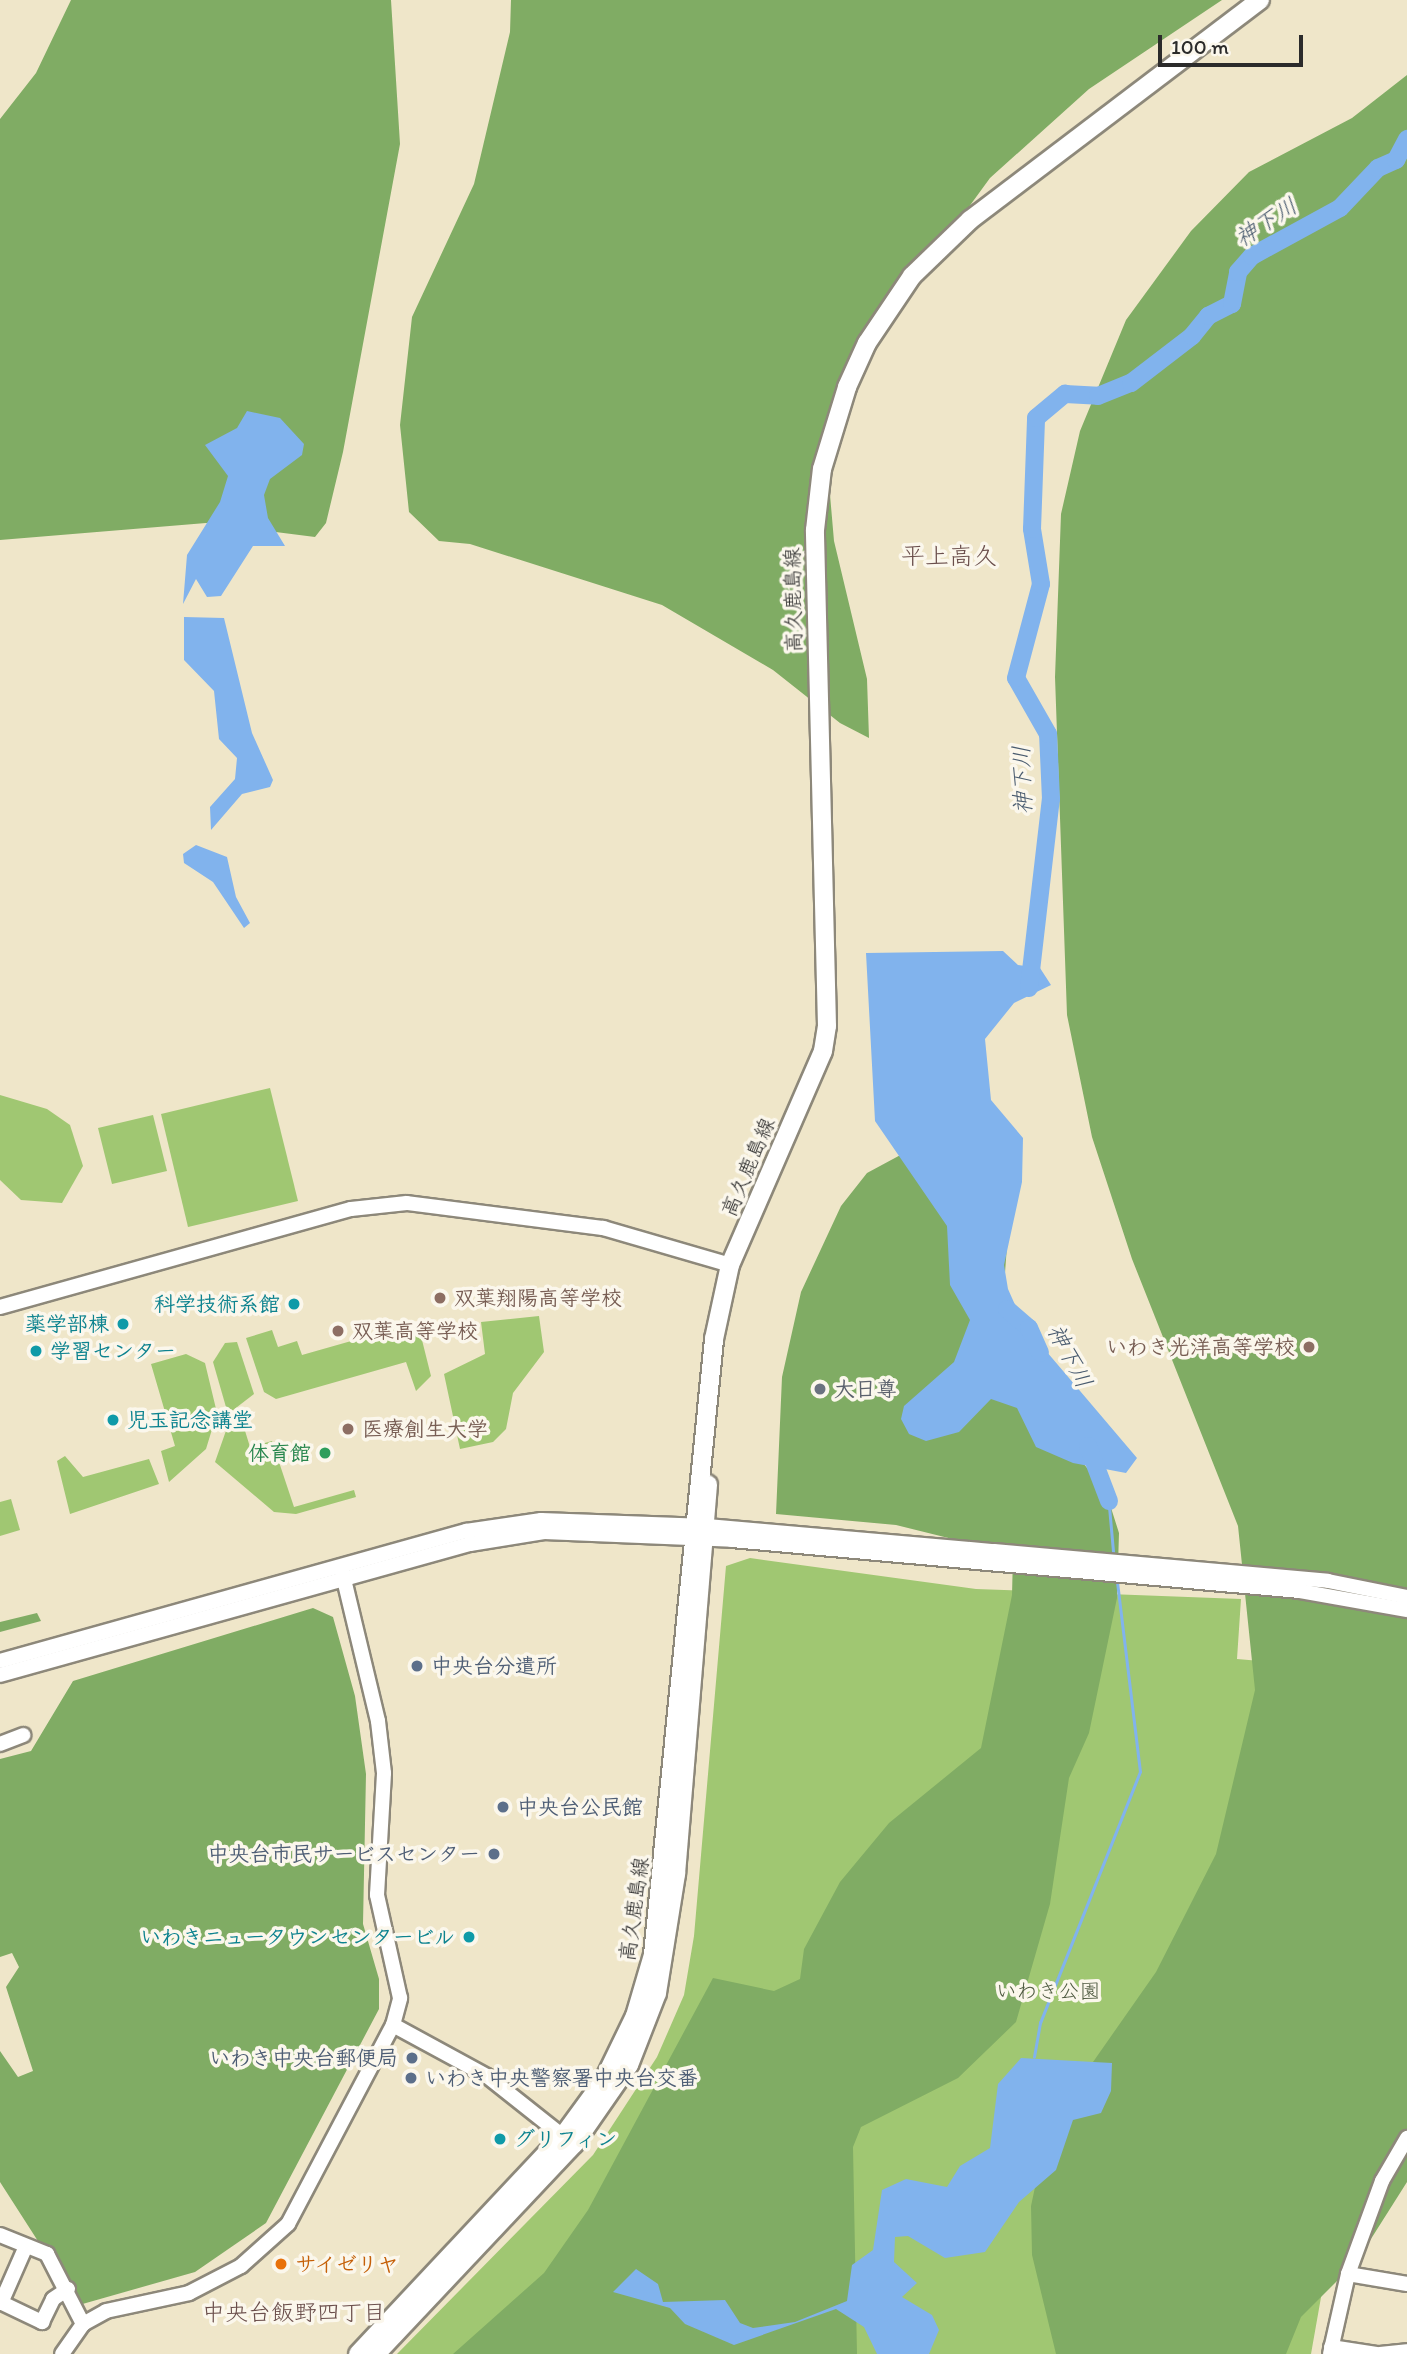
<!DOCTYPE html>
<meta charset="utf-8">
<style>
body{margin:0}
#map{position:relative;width:1407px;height:2354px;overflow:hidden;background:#efe6c9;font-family:Itim,"Klee One",sans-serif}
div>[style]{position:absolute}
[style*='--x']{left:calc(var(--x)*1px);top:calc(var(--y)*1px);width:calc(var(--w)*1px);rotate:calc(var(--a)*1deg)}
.green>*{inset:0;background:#a0c772}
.forest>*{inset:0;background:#80ac64}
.water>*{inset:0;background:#81b3ed}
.stream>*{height:2.5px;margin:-1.25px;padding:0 1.25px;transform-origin:1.25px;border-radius:1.25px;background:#81b3ed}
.river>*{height:18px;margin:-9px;padding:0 9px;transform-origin:9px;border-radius:9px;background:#81b3ed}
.roads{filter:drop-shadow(2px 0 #8d887a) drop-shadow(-2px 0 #8d887a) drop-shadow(0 2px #8d887a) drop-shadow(0 -2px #8d887a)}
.minor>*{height:14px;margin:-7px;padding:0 7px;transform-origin:7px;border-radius:7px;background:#fff}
.major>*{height:18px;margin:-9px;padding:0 9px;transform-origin:9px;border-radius:9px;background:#fff}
.dots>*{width:19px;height:19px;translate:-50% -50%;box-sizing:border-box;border:4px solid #fbf7ec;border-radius:50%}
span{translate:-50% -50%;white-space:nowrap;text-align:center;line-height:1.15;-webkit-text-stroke:7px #fbf7ec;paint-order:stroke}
.street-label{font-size:21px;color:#2b2b2b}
.education-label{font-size:21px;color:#785e54;font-weight:700}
.left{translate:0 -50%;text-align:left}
.right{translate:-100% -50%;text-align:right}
.culture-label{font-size:21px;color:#0d838f;font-weight:700}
.worship-label{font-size:21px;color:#5b616d;font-weight:700}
.leisure-label{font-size:21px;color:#27864d;font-weight:700}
.service-label{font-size:21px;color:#4e5e75;font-weight:700}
.park-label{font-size:21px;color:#4e5a40}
.food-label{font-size:21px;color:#c56008;font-weight:700}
.water-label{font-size:23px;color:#495b6f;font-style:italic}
.neighbourhood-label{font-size:23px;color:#6a4e4b}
.quarter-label{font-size:24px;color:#6a4e4b}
.scale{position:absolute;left:1158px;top:35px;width:145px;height:32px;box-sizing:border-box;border:4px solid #2b2b2b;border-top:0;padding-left:9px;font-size:21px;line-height:24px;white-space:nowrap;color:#2b2b2b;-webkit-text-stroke:5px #fbf7ec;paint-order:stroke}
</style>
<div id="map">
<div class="green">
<i style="clip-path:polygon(270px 1088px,298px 1201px,188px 1227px,161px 1114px)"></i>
<i style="clip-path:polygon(0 1095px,47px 1109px,70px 1125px,83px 1166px,62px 1203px,21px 1200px,0 1180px)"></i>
<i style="clip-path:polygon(153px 1115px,167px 1171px,112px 1184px,98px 1128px)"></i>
<i style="clip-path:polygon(539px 1316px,544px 1352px,513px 1393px,506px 1429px,493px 1442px,460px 1449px,444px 1374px,485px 1354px,481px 1322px)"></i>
<i style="clip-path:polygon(404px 1326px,406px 1335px,420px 1332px,431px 1376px,416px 1391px,406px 1362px,276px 1399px,264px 1392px,246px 1338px,272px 1330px,278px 1347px,297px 1341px,302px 1355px)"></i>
<i style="clip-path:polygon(237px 1342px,254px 1394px,228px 1414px,213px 1362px,225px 1343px)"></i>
<i style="clip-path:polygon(186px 1354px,205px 1363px,217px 1413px,206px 1449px,169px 1482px,161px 1451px,175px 1446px,151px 1364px)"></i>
<i style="clip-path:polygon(242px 1421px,250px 1447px,272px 1441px,294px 1507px,354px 1490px,356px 1497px,296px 1514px,274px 1512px,215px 1462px,228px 1425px)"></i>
<i style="clip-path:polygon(65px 1456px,83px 1477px,149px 1459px,159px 1484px,70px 1514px,57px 1461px)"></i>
<i style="clip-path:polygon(11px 1499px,20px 1530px,0 1536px,0 1502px)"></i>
<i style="clip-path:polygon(750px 1558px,976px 1589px,1241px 1599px,1237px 1659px,1357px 1669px,1326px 2269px,1311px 2354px,397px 2354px,593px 2155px,657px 2057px,684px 1995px,694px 1936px,726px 1566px)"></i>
</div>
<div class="forest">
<i style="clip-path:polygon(71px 0,391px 0,400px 144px,343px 452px,326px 523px,315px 537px,206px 523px,0 540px,0 119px,36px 73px)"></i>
<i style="clip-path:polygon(511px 0,1222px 0,1089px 89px,990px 178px,874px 337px,835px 432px,829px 483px,834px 541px,867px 679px,869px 738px,840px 723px,773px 670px,662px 605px,470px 544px,439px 541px,409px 512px,400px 425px,412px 317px,474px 184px,510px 32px)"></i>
<i style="clip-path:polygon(1407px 75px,1407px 2182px,1357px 2261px,1301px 2317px,1286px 2354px,1056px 2354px,1032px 2255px,1031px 2206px,1044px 2145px,1065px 2102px,1156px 1972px,1216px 1854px,1255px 1690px,1238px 1526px,1132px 1259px,1092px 1137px,1067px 1015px,1055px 677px,1061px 514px,1080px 431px,1126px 320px,1191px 231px,1249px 172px,1352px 118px)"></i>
<i style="clip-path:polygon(906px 1152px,1008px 1232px,1002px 1314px,1080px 1459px,1106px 1492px,1119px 1533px,1117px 1598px,1089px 1733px,1069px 1778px,1050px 1904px,1016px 2022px,958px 2078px,861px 2127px,853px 2147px,857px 2354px,453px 2354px,544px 2273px,588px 2210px,713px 1978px,774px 1991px,800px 1979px,804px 1949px,840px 1882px,889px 1823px,981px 1748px,1012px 1595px,1013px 1554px,896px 1525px,776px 1514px,782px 1377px,801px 1292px,841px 1206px,867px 1173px)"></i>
<i style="clip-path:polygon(313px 1608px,333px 1617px,355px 1696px,366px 1774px,363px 1924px,379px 1979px,379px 2009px,266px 2223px,195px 2272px,79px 2305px,0 2182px,0 2051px,18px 2077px,33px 2071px,6px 1987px,19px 1967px,12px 1953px,0 1957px,0 1759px,31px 1751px,73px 1681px)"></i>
<i style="clip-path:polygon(37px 1613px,41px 1621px,0 1632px,0 1622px)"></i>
</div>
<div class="water">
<i style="clip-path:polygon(247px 411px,280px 418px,304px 444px,302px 455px,270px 479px,264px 495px,268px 518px,285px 546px,253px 546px,221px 596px,207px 597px,196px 579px,183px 604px,187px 555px,220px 502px,228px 476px,205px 445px,237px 428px)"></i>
<i style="clip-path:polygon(184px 617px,224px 618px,252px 733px,273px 780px,270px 787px,242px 794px,211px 830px,210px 807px,235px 779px,237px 758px,219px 739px,214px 691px,184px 660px)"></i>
<i style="clip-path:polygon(196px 845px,227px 857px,236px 897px,250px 923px,244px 928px,213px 882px,184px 863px,183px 854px)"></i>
<i style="clip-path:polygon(1003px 951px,1018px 965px,1040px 968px,1051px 985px,1014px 1003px,985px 1039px,991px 1100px,1023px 1138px,1022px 1182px,1004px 1265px,1008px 1289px,1024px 1325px,1137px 1458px,1126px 1473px,1073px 1463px,1036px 1447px,1017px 1408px,991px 1399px,959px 1432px,926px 1441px,909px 1434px,901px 1419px,904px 1406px,954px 1362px,970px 1320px,950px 1285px,947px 1226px,875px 1121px,866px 953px)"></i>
<i style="clip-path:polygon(1021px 2058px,1112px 2063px,1111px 2091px,1101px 2113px,1073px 2120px,1056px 2170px,1019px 2202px,985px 2252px,945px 2258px,908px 2236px,895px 2237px,894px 2262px,917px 2283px,902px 2297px,932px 2315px,939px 2330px,929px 2354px,877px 2354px,864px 2327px,836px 2309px,734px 2345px,685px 2324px,670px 2308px,613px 2292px,636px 2269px,658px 2284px,663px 2302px,725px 2300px,740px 2323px,753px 2328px,795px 2322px,847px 2301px,852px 2265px,873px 2250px,882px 2190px,906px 2179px,947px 2187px,960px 2166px,990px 2148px,998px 2084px)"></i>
</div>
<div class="stream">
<i style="--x:1109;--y:1501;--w:56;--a:84.9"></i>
<i style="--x:1034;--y:2057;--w:35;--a:-80"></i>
<i style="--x:1040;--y:2023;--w:270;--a:-68.3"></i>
<i style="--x:1140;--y:1772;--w:192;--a:-96.9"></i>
</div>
<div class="river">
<i style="--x:1029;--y:988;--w:190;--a:-83.4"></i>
<i style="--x:1051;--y:799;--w:65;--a:-92.6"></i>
<i style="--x:1048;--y:734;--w:64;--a:-119.7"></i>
<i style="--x:1016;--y:678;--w:97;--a:-75.1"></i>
<i style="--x:1041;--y:584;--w:56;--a:-99.3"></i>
<i style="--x:1032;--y:529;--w:111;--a:-87.9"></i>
<i style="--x:1036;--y:418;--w:38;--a:-40"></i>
<i style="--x:1065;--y:394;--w:33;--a:3"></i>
<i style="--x:1098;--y:396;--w:35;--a:-22"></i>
<i style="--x:1131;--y:383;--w:77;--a:-37.6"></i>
<i style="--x:1192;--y:336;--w:26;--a:-51"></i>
<i style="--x:1208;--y:316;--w:27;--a:-27"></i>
<i style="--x:1232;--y:304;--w:33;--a:-79"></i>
<i style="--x:1238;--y:272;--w:21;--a:-49"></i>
<i style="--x:1252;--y:256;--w:100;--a:-28.6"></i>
<i style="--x:1340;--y:208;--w:55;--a:-46.5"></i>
<i style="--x:1378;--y:168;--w:20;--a:-24"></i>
<i style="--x:1396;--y:160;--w:24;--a:-62"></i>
<i style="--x:1007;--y:1309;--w:29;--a:41"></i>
<i style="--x:1029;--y:1328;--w:27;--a:66"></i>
<i style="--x:1088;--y:1446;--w:59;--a:69.1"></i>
</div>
<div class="roads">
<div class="minor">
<i style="--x:0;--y:1307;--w:364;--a:-15.6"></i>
<i style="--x:351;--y:1209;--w:56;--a:-6.1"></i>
<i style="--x:407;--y:1203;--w:198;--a:7.3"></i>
<i style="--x:603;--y:1228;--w:132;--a:16.2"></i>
<i style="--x:0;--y:1661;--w:484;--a:-15.6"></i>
<i style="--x:466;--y:1531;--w:76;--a:-8.3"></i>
<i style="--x:541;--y:1520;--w:166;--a:2.1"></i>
<i style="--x:707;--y:1526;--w:288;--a:5"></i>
<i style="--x:994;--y:1551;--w:335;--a:5.1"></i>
<i style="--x:1328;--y:1581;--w:81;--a:11.4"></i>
<i style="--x:0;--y:1675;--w:488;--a:-15.6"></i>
<i style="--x:470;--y:1544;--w:75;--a:-9.2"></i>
<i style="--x:544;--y:1532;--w:188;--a:2.4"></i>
<i style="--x:732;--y:1540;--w:570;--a:5.13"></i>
<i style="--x:1300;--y:1591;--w:109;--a:10.1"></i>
<i style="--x:0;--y:1744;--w:25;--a:-21"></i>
<i style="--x:393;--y:2025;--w:107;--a:28.5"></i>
<i style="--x:487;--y:2076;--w:105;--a:38.4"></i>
<i style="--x:0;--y:2235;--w:51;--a:22"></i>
<i style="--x:47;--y:2254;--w:79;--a:62.8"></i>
<i style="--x:1348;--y:2274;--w:60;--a:9.6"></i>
<i style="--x:0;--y:2302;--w:47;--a:25.5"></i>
<i style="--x:42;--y:2322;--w:25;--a:-64"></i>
<i style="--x:53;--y:2299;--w:18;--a:-34"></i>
<i style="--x:1;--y:2303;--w:62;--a:-66.3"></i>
<i style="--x:1331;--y:2347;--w:46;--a:8.8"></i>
<i style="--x:62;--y:2354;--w:37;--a:-55"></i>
<i style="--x:83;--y:2324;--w:26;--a:-29"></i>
<i style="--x:106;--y:2311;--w:85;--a:-12.2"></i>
<i style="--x:189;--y:2293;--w:59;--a:-27.4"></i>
<i style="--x:241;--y:2266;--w:63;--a:-41.8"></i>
<i style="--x:288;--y:2224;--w:225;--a:-62.2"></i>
<i style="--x:393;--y:2025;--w:28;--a:-75"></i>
<i style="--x:400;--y:1998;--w:106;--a:-102.6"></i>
<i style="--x:377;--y:1895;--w:122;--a:-86.7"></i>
<i style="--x:384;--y:1773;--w:52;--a:-96.6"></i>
<i style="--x:378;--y:1721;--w:154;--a:-103.5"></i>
<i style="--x:1330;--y:2354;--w:82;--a:-77.3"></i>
<i style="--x:1348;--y:2274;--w:99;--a:-69.9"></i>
<i style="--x:1382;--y:2181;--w:50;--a:-59.8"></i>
<i style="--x:1380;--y:2354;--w:27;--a:-6"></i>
</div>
<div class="major">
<i style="--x:358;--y:2354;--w:299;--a:-46.8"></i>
<i style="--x:563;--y:2136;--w:69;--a:-53.8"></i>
<i style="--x:604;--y:2080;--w:71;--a:-64.2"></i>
<i style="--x:635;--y:2016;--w:64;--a:-73.6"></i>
<i style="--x:653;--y:1955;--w:619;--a:-84.34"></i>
<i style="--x:714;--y:1339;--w:76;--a:-77.8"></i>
<i style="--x:730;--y:1265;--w:233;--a:-66.5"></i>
<i style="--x:823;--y:1051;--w:25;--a:-81"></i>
<i style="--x:827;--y:1026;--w:496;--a:-91.4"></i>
<i style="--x:815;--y:530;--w:61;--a:-83.5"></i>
<i style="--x:822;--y:469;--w:86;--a:-73"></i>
<i style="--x:847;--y:387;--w:48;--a:-65.6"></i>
<i style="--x:867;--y:343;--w:81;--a:-56.1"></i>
<i style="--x:912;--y:276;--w:81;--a:-44"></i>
<i style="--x:970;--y:220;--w:364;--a:-37.2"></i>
<i style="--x:376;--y:2354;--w:289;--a:-46.7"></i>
<i style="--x:574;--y:2144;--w:96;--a:-55.2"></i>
<i style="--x:629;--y:2065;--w:77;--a:-68.7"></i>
<i style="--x:657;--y:1993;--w:121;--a:-80.9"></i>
<i style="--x:676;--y:1874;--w:391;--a:-85.3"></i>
</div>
</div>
<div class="dots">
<i style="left:440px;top:1298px;background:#8d6e63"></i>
<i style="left:294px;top:1304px;background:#0f9aa8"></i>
<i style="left:123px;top:1324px;background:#0f9aa8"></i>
<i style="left:338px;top:1331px;background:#8d6e63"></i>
<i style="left:1309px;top:1347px;background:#8d6e63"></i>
<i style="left:36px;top:1351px;background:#0f9aa8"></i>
<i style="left:820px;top:1389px;background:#6b7280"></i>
<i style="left:113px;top:1420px;background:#0f9aa8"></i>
<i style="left:348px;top:1429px;background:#8d6e63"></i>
<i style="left:325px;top:1453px;background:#2e9e5b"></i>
<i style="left:417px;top:1666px;background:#5c6f8a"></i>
<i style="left:503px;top:1807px;background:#5c6f8a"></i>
<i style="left:494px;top:1854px;background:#5c6f8a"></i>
<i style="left:469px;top:1937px;background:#0f9aa8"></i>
<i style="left:412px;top:2058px;background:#5c6f8a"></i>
<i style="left:411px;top:2078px;background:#5c6f8a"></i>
<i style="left:500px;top:2139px;background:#0f9aa8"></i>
<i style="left:281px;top:2264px;background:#e8710a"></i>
</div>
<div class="street-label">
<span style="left:793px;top:600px;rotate:-91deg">高久鹿島線</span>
<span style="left:748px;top:1167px;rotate:-67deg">高久鹿島線</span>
<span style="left:634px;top:1909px;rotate:-82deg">高久鹿島線</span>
</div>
<div class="education-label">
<span class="left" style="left:454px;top:1298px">双葉翔陽高等学校</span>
<span class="left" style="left:352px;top:1331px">双葉高等学校</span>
<span class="right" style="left:1295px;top:1347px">いわき光洋高等学校</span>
<span class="left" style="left:362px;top:1429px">医療創生大学</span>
</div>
<div class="culture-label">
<span class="right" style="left:280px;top:1304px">科学技術系館</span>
<span class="right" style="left:109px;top:1324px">薬学部棟</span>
<span class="left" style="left:50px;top:1351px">学習センター</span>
<span class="left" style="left:127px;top:1420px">児玉記念講堂</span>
<span class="right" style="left:455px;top:1937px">いわきニュータウンセンタービル</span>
<span class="left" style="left:514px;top:2139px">グリフィン</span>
</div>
<div class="worship-label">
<span class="left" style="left:834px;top:1389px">大日尊</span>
</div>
<div class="leisure-label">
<span class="right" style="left:311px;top:1453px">体育館</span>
</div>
<div class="service-label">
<span class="left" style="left:431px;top:1666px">中央台分遣所</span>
<span class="left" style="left:517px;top:1807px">中央台公民館</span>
<span class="right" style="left:480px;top:1854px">中央台市民サービスセンター</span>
<span class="right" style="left:398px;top:2058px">いわき中央台郵便局</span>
<span class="left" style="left:425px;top:2078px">いわき中央警察署中央台交番</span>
</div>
<div class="park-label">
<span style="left:1048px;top:1991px">いわき公園</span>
</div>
<div class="food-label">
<span class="left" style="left:295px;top:2264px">サイゼリヤ</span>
</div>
<div class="water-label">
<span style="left:1266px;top:222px;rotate:-33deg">神下川</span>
<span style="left:1022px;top:780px;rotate:-92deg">神下川</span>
<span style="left:1070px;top:1356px;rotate:62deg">神下川</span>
</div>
<div class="neighbourhood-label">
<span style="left:294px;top:2312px">中央台飯野四丁目</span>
</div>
<div class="quarter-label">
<span style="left:949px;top:556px">平上高久</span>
</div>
<div class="scale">100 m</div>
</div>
